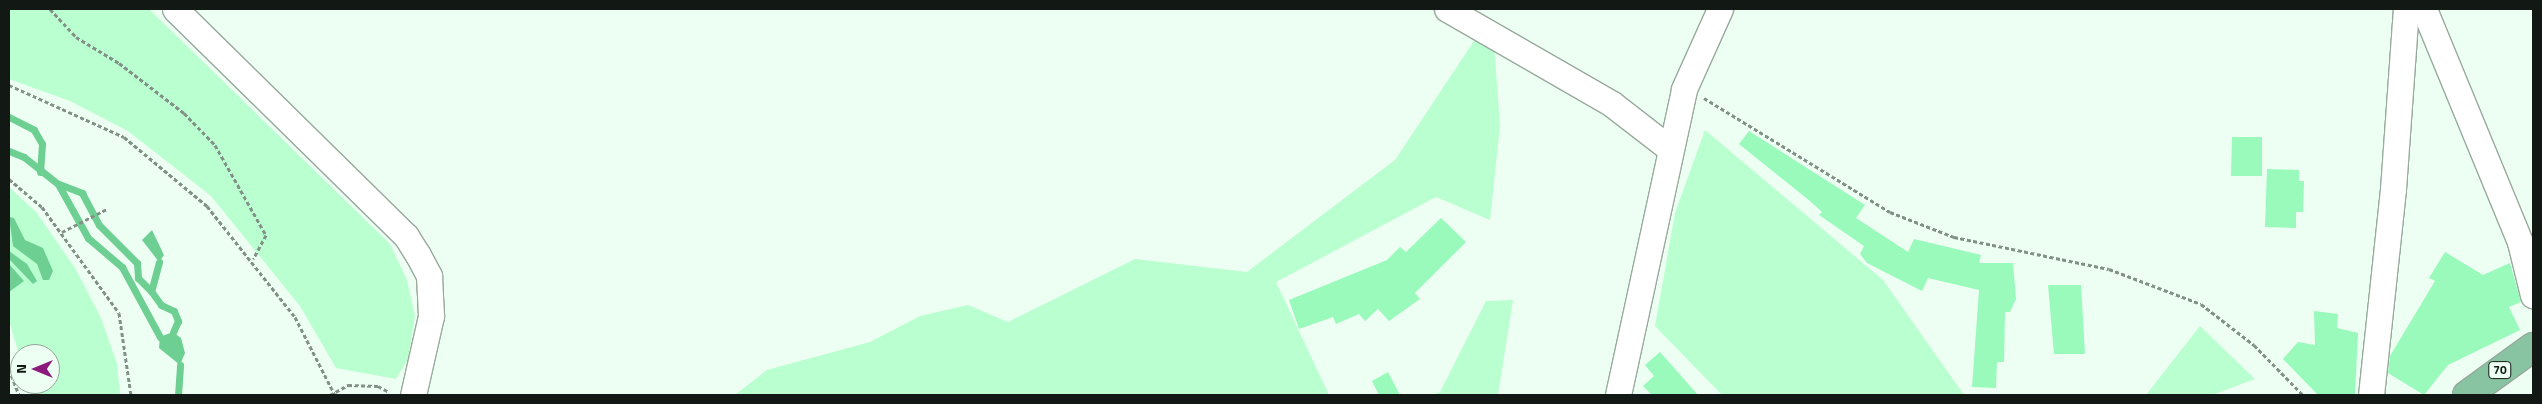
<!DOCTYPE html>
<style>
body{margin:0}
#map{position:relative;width:2542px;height:404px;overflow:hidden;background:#ecfff2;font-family:"Titillium Web",sans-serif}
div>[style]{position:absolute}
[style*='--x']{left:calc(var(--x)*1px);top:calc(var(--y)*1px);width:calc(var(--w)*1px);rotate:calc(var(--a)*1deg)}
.green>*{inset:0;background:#baffd0}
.water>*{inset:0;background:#6ecf93}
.stream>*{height:7px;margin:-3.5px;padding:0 3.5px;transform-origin:3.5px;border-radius:3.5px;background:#6ecf93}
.building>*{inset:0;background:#99fabb}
.path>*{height:3px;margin-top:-1.5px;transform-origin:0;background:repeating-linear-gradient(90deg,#839087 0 4px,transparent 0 6.5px)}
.roads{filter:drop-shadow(1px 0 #98a99d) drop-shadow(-1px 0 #98a99d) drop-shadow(0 1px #98a99d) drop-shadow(0 -1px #98a99d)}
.minor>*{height:25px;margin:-12.5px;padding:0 12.5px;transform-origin:12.5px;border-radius:12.5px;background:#fff}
.major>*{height:28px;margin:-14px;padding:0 14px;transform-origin:14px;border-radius:14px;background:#88c4a2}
span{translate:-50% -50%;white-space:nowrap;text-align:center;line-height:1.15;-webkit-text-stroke:4.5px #ecfff2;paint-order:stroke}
.shield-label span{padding:1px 4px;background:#ecfff2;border:1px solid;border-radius:4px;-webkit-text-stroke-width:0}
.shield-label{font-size:12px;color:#121914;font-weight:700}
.frame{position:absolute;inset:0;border:10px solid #121914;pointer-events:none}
.north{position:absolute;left:10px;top:344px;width:50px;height:50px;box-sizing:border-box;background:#ecfff2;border:1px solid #95a399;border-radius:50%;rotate:270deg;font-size:14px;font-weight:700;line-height:20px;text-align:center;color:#121914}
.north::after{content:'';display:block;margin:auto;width:18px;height:22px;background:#8c1a7d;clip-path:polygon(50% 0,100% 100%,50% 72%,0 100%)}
</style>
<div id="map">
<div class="green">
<i style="clip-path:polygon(9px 9px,149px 9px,390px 244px,407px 280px,415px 316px,408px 359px,396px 379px,336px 368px,300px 306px,211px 196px,128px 131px,70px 101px,9px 79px)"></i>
<i style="clip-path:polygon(1480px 32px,1494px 44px,1500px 126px,1490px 220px,1436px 197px,1276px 282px,1329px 395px,735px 395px,767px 370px,870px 342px,920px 316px,968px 305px,1008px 322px,1135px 259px,1247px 272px,1395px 160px)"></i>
<i style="clip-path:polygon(1705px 130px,1883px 280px,1964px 395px,1722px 395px,1655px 326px,1675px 213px)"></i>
<i style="clip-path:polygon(9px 187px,36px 212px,75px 268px,101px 318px,117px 364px,120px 395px,31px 395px,28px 384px,50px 384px,50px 354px,20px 354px,20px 358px,9px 320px)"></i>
<i style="clip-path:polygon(1513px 300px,1498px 395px,1432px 395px,1440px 392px,1486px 301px)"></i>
<i style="clip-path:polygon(2200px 326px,2255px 379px,2212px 395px,2146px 395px)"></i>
</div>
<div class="water">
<i style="clip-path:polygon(9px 217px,14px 218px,25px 240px,43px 248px,53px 271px,49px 280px,43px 280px,37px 264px,13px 246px)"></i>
<i style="clip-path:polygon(152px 230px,164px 255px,159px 262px,142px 240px)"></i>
<i style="clip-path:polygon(9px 251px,27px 264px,37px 281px,33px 284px,9px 259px)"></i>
<i style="clip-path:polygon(9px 264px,24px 281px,9px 292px)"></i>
<i style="clip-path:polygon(173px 332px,181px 338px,185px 353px,180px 365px,159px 348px,160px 337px)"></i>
</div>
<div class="stream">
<i style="--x:9;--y:117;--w:28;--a:27"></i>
<i style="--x:34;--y:130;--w:16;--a:60"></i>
<i style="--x:42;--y:144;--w:28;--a:94"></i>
<i style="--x:9;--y:151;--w:16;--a:22"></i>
<i style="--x:24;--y:157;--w:43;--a:38.5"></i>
<i style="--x:58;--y:184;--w:62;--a:60.9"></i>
<i style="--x:88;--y:238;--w:45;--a:40.5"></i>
<i style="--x:122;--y:267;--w:80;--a:61.5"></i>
<i style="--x:59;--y:184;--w:25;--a:21"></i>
<i style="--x:82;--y:193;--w:36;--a:62"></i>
<i style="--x:99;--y:225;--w:54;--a:45"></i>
<i style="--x:137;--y:263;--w:15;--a:86"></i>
<i style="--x:138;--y:278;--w:18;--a:45"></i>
<i style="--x:159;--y:262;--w:30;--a:105"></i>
<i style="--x:151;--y:291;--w:17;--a:54"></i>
<i style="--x:161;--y:305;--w:14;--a:25"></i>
<i style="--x:174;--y:311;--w:11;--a:68"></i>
<i style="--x:178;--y:321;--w:12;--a:114"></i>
<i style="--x:178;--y:395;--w:30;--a:-86"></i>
</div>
<div class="building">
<i style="clip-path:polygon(1749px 131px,1865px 205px,1856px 218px,1908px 252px,1914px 239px,1981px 255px,1979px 263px,2013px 263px,2016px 299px,2010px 312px,2005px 312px,2004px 362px,1997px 362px,1996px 388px,1972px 387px,1979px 290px,1928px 278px,1922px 291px,1867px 263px,1860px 254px,1864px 246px,1819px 215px,1822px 212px,1810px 201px,1739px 144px)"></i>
<i style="clip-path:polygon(2232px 137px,2262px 137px,2262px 176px,2231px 176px)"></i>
<i style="clip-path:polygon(2267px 169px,2299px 170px,2299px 181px,2304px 181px,2303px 212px,2296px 212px,2296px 228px,2265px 227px)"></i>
<i style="clip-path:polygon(1441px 218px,1466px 242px,1415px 293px,1420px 299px,1389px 321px,1378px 309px,1365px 321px,1359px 314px,1336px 324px,1333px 317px,1299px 329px,1289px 300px,1387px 260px,1400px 247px,1406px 252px)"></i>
<i style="clip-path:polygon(2445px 252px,2483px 275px,2510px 263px,2521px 302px,2509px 307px,2520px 330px,2448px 365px,2424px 395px,2388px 373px,2390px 356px,2435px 281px,2429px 278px)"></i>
<i style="clip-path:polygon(2048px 285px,2081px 285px,2085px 354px,2054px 354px)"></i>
<i style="clip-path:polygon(2314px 311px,2338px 314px,2337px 328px,2358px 333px,2355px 395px,2318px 395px,2283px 359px,2298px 342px,2315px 345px)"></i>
<i style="clip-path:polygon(1660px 352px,1698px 395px,1652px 395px,1643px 386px,1654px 376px,1645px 365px)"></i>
<i style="clip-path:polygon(1388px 372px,1400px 395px,1379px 395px,1372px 381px)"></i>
</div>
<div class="path">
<i style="--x:50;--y:9;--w:38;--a:47"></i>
<i style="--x:76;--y:37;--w:50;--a:31.2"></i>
<i style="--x:119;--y:63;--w:82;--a:37.6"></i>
<i style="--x:184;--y:113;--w:45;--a:45.9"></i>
<i style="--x:215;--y:145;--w:103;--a:60.5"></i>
<i style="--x:266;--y:235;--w:27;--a:118"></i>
<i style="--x:9;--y:85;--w:126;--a:24.3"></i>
<i style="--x:124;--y:137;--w:108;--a:39.7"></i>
<i style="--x:207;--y:206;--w:142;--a:51.6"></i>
<i style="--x:295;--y:317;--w:88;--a:62.9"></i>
<i style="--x:1704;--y:98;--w:218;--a:31.5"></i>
<i style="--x:1890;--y:212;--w:69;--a:21.3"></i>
<i style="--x:1954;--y:237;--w:158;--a:11.7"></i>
<i style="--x:2109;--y:269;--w:98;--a:20.8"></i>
<i style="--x:2201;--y:304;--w:67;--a:37.7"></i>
<i style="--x:2254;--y:345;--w:70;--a:45.6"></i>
<i style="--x:9;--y:179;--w:43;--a:40.3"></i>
<i style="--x:42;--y:207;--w:131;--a:54"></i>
<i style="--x:119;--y:313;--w:83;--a:81.7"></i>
<i style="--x:62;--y:232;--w:51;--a:-27.1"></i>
<i style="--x:9;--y:369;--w:28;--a:69"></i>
<i style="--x:330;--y:395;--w:21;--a:-29"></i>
<i style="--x:348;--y:385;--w:30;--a:2"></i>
<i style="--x:378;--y:386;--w:13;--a:29"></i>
</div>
<div class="roads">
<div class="minor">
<i style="--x:175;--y:9;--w:324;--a:44.5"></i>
<i style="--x:406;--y:236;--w:22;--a:58"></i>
<i style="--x:418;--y:255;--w:24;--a:62"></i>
<i style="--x:429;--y:276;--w:40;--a:87.1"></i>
<i style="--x:431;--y:316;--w:81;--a:102.8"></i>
<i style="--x:1447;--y:9;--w:190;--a:29.9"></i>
<i style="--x:1612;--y:104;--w:73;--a:37.8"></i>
<i style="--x:2424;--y:9;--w:252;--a:67.6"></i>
<i style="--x:2520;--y:242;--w:55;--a:76.2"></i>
<i style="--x:1618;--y:395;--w:313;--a:-77.8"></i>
<i style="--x:1684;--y:89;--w:88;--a:-65.8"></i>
<i style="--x:2371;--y:395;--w:207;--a:-83.9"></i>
<i style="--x:2393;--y:189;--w:180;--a:-85.9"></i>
</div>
<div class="major">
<i style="--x:2467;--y:395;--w:82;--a:-36"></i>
</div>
</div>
<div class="shield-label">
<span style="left:2500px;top:370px">70</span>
</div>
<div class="frame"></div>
<div class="north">N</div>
</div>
